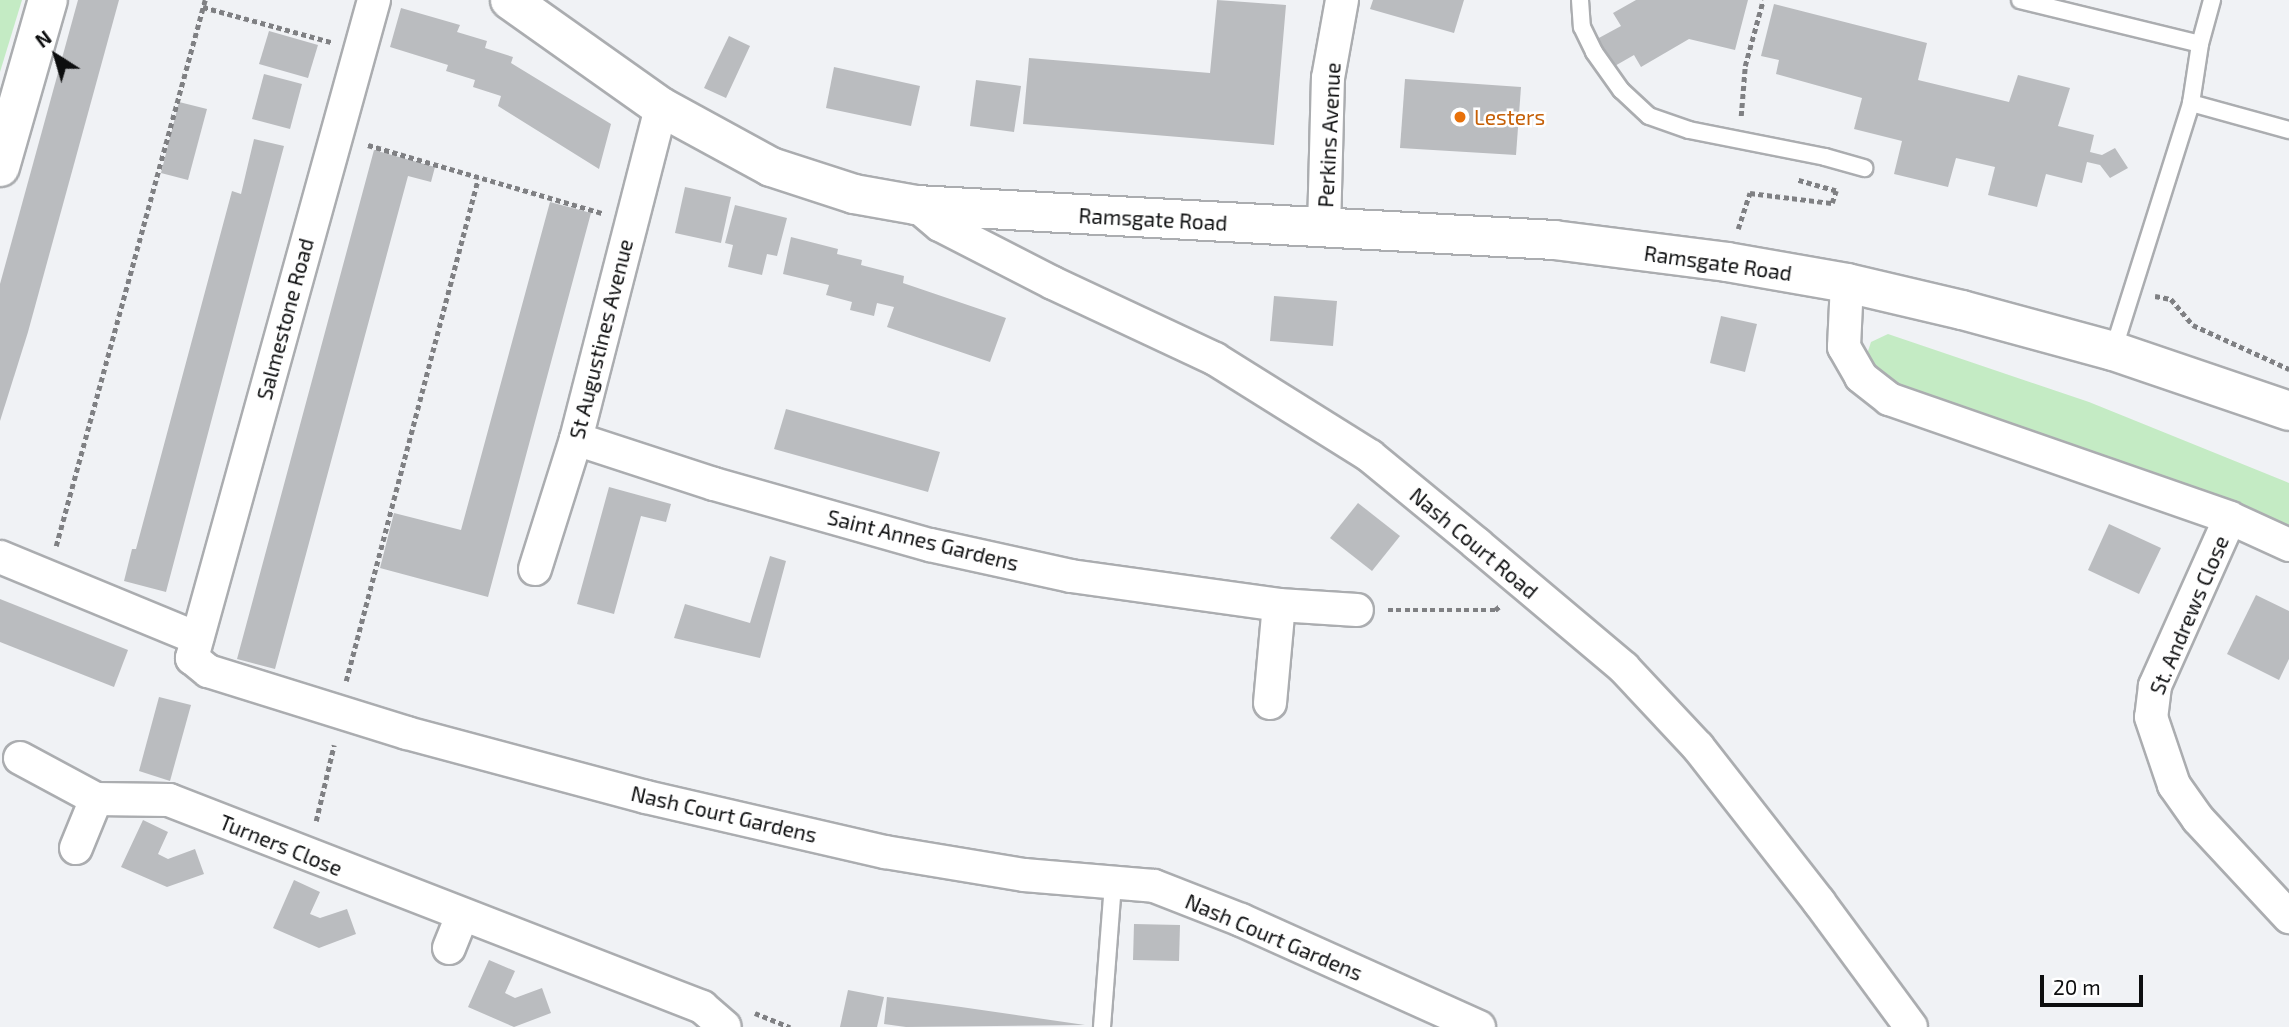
<!DOCTYPE html>
<style>
body{margin:0}
#map{position:relative;width:2289px;height:1027px;overflow:hidden;background:#f0f2f5;font-family:"Exo 2",sans-serif}
div>[style]{position:absolute}
[style*='--x']{left:calc(var(--x)*1px);top:calc(var(--y)*1px);width:calc(var(--w)*1px);rotate:calc(var(--a)*1deg)}
.green>*{inset:0;background:#c4ebc4}
.building>*{inset:0;background:#babcbf}
.path>*{height:4.5px;margin-top:-2.25px;transform-origin:0;background:repeating-linear-gradient(90deg,#7f8083 0 5px,transparent 0 8.5px)}
.roads{filter:drop-shadow(2px 0 #abadb0) drop-shadow(-2px 0 #abadb0) drop-shadow(0 2px #abadb0) drop-shadow(0 -2px #abadb0)}
.lane>*{height:16px;margin:-8px;padding:0 8px;transform-origin:8px;border-radius:8px;background:#fff}
.street>*{height:32px;margin:-16px;padding:0 16px;transform-origin:16px;border-radius:16px;background:#fff}
.secondary>*{height:38px;margin:-19px;padding:0 19px;transform-origin:19px;border-radius:19px;background:#fff}
.primary>*{height:38px;margin:-19px;padding:0 19px;transform-origin:19px;border-radius:19px;background:#fff}
.dots>*{width:19px;height:19px;translate:-50% -50%;box-sizing:border-box;border:4px solid #fff;border-radius:50%}
span{translate:-50% -50%;white-space:nowrap;text-align:center;line-height:1.15;-webkit-text-stroke:5px #fff;paint-order:stroke}
.food-label{font-size:21px;color:#c56008}
.left{translate:0 -50%;text-align:left}
.street-label{font-size:21px;color:#0d0e0f}
.north{position:absolute;left:21px;top:21px;width:70px;height:70px;-webkit-text-stroke:5px #fff;paint-order:stroke;rotate:323deg;font-size:19px;font-weight:700;line-height:28px;text-align:center;color:#0d0e0f}
.north::after{content:'';display:block;margin:auto;width:24px;height:32px;background:#0d0e0f;clip-path:polygon(50% 0,100% 100%,50% 72%,0 100%)}
.scale{position:absolute;left:2040px;top:975px;width:103px;height:32px;box-sizing:border-box;border:4px solid #0d0e0f;border-top:0;padding-left:9px;font-size:21px;line-height:24px;white-space:nowrap;color:#0d0e0f;-webkit-text-stroke:5px #fff;paint-order:stroke}
</style>
<div id="map">
<div class="green">
<i style="clip-path:polygon(0 0,22px 0,0 72px)"></i>
<i style="clip-path:polygon(1888px 334px,2089px 402px,2289px 483px,2289px 533px,2237px 507px,2055px 440px,1886px 389px,1863px 366px,1871px 342px)"></i>
</div>
<div class="building">
<i style="clip-path:polygon(78px 0,119px 0,28px 332px,0 421px,0 284px)"></i>
<i style="clip-path:polygon(1217px 0,1286px 5px,1274px 145px,1023px 124px,1029px 58px,1210px 73px)"></i>
<i style="clip-path:polygon(1373px 0,1464px 0,1454px 33px,1370px 9px)"></i>
<i style="clip-path:polygon(1636px 0,1748px 0,1735px 50px,1689px 39px,1641px 67px,1634px 55px,1613px 67px,1597px 39px,1621px 26px,1613px 13px)"></i>
<i style="clip-path:polygon(1774px 4px,1927px 43px,1918px 80px,2009px 102px,2018px 75px,2070px 88px,2058px 126px,2094px 135px,2090px 152px,2102px 155px,2115px 148px,2128px 168px,2110px 178px,2100px 165px,2087px 162px,2082px 183px,2046px 174px,2037px 207px,1988px 195px,1995px 167px,1956px 158px,1948px 187px,1894px 174px,1902px 141px,1854px 129px,1862px 98px,1776px 74px,1779px 60px,1761px 56px)"></i>
<i style="clip-path:polygon(401px 8px,460px 25px,457px 32px,487px 41px,485px 48px,513px 57px,511px 63px,611px 124px,599px 169px,498px 106px,501px 96px,473px 87px,475px 80px,446px 71px,448px 65px,390px 47px)"></i>
<i style="clip-path:polygon(269px 31px,318px 45px,308px 78px,259px 64px)"></i>
<i style="clip-path:polygon(729px 36px,750px 46px,726px 98px,704px 88px)"></i>
<i style="clip-path:polygon(834px 67px,920px 86px,911px 126px,826px 108px)"></i>
<i style="clip-path:polygon(264px 74px,302px 84px,290px 129px,252px 119px)"></i>
<i style="clip-path:polygon(1405px 79px,1521px 87px,1516px 155px,1400px 148px)"></i>
<i style="clip-path:polygon(976px 80px,1021px 86px,1014px 132px,970px 126px)"></i>
<i style="clip-path:polygon(179px 102px,207px 109px,188px 180px,161px 173px)"></i>
<i style="clip-path:polygon(254px 139px,284px 146px,166px 592px,124px 581px,132px 549px,136px 549px,232px 191px,241px 194px)"></i>
<i style="clip-path:polygon(374px 150px,435px 167px,431px 182px,408px 176px,275px 669px,237px 659px)"></i>
<i style="clip-path:polygon(685px 187px,731px 197px,721px 243px,675px 233px)"></i>
<i style="clip-path:polygon(550px 202px,591px 213px,488px 597px,380px 568px,394px 513px,461px 530px)"></i>
<i style="clip-path:polygon(735px 205px,787px 218px,777px 256px,767px 254px,762px 275px,728px 267px,733px 245px,725px 243px)"></i>
<i style="clip-path:polygon(791px 237px,838px 249px,837px 254px,862px 260px,861px 265px,904px 276px,903px 283px,1006px 318px,990px 362px,887px 327px,894px 307px,877px 303px,874px 316px,850px 310px,852px 302px,826px 295px,829px 285px,783px 274px)"></i>
<i style="clip-path:polygon(1274px 296px,1337px 301px,1333px 346px,1270px 341px)"></i>
<i style="clip-path:polygon(1721px 316px,1757px 324px,1745px 372px,1710px 363px)"></i>
<i style="clip-path:polygon(786px 409px,940px 452px,928px 492px,774px 449px)"></i>
<i style="clip-path:polygon(609px 487px,671px 504px,666px 522px,641px 516px,614px 614px,577px 604px)"></i>
<i style="clip-path:polygon(1358px 503px,1400px 536px,1372px 571px,1330px 538px)"></i>
<i style="clip-path:polygon(2109px 524px,2161px 548px,2139px 594px,2088px 570px)"></i>
<i style="clip-path:polygon(770px 556px,786px 561px,760px 658px,674px 638px,685px 604px,750px 623px)"></i>
<i style="clip-path:polygon(2256px 595px,2289px 611px,2289px 659px,2279px 680px,2227px 654px)"></i>
<i style="clip-path:polygon(0 599px,128px 650px,114px 687px,0 642px)"></i>
<i style="clip-path:polygon(159px 697px,191px 705px,170px 781px,139px 771px)"></i>
<i style="clip-path:polygon(143px 820px,168px 832px,158px 854px,168px 859px,195px 849px,204px 874px,167px 887px,121px 867px)"></i>
<i style="clip-path:polygon(294px 880px,320px 892px,310px 914px,320px 918px,347px 909px,356px 934px,319px 948px,273px 928px)"></i>
<i style="clip-path:polygon(1134px 924px,1180px 925px,1179px 961px,1133px 960px)"></i>
<i style="clip-path:polygon(489px 960px,515px 971px,505px 993px,515px 998px,542px 988px,551px 1013px,514px 1027px,468px 1007px)"></i>
<i style="clip-path:polygon(848px 990px,884px 997px,877px 1027px,840px 1027px)"></i>
<i style="clip-path:polygon(887px 997px,961px 1007px,1085px 1025px,906px 1027px,884px 1024px)"></i>
</div>
<div class="path">
<i style="--x:203;--y:7;--w:133;--a:15.3"></i>
<i style="--x:1741;--y:116;--w:50;--a:-85.4"></i>
<i style="--x:1745;--y:66;--w:68;--a:-74.7"></i>
<i style="--x:368;--y:145;--w:244;--a:16.2"></i>
<i style="--x:1738;--y:229;--w:38;--a:-72"></i>
<i style="--x:1750;--y:193;--w:83;--a:7"></i>
<i style="--x:1832;--y:203;--w:13;--a:-72"></i>
<i style="--x:1836;--y:191;--w:41;--a:-164.2"></i>
<i style="--x:2155;--y:296;--w:16;--a:11"></i>
<i style="--x:2171;--y:299;--w:34;--a:50"></i>
<i style="--x:2193;--y:325;--w:106;--a:24.6"></i>
<i style="--x:56;--y:546;--w:566;--a:-74.74"></i>
<i style="--x:1388;--y:610;--w:107;--a:0"></i>
<i style="--x:1495;--y:610;--w:6;--a:-39"></i>
<i style="--x:346;--y:681;--w:519;--a:-75.27"></i>
<i style="--x:316;--y:821;--w:78;--a:-76.7"></i>
<i style="--x:755;--y:1013;--w:38;--a:22"></i>
</div>
<div class="roads">
<div class="lane">
<i style="--x:1580;--y:0;--w:27;--a:86"></i>
<i style="--x:1582;--y:27;--w:28;--a:64"></i>
<i style="--x:1594;--y:52;--w:47;--a:54.6"></i>
<i style="--x:1621;--y:90;--w:38;--a:43"></i>
<i style="--x:1649;--y:116;--w:42;--a:19.3"></i>
<i style="--x:1689;--y:130;--w:139;--a:11.2"></i>
<i style="--x:1825;--y:157;--w:41;--a:15.8"></i>
<i style="--x:2020;--y:0;--w:185;--a:13.7"></i>
<i style="--x:2191;--y:103;--w:102;--a:15.4"></i>
<i style="--x:2113;--y:351;--w:260;--a:-72.5"></i>
<i style="--x:2191;--y:103;--w:60;--a:-81.3"></i>
<i style="--x:2200;--y:44;--w:46;--a:-74.7"></i>
<i style="--x:1102;--y:1027;--w:143;--a:-85.6"></i>
</div>
<div class="street">
<i style="--x:374;--y:0;--w:683;--a:105.46"></i>
<i style="--x:192;--y:658;--w:21;--a:39"></i>
<i style="--x:208;--y:671;--w:208;--a:17.3"></i>
<i style="--x:407;--y:733;--w:247;--a:15"></i>
<i style="--x:646;--y:797;--w:245;--a:13"></i>
<i style="--x:885;--y:852;--w:141;--a:9.4"></i>
<i style="--x:1024;--y:875;--w:130;--a:4.8"></i>
<i style="--x:1154;--y:886;--w:93;--a:21.3"></i>
<i style="--x:1241;--y:920;--w:261;--a:24.2"></i>
<i style="--x:916;--y:205;--w:31;--a:40"></i>
<i style="--x:940;--y:225;--w:127;--a:27.2"></i>
<i style="--x:1053;--y:283;--w:179;--a:25.1"></i>
<i style="--x:1215;--y:359;--w:183;--a:32"></i>
<i style="--x:1370;--y:456;--w:139;--a:39.4"></i>
<i style="--x:1477;--y:544;--w:192;--a:40.1"></i>
<i style="--x:1624;--y:668;--w:108;--a:46.9"></i>
<i style="--x:1698;--y:747;--w:197;--a:52"></i>
<i style="--x:1819;--y:902;--w:155;--a:53.6"></i>
<i style="--x:1324;--y:229;--w:151;--a:-88.5"></i>
<i style="--x:1328;--y:78;--w:79;--a:-79.8"></i>
<i style="--x:1847;--y:283;--w:64;--a:92.7"></i>
<i style="--x:1844;--y:347;--w:34;--a:60"></i>
<i style="--x:1861;--y:377;--w:36;--a:38"></i>
<i style="--x:1889;--y:399;--w:361;--a:19.2"></i>
<i style="--x:2230;--y:518;--w:65;--a:24.6"></i>
<i style="--x:576;--y:439;--w:145;--a:18.1"></i>
<i style="--x:714;--y:484;--w:224;--a:15.8"></i>
<i style="--x:930;--y:545;--w:144;--a:12.4"></i>
<i style="--x:1071;--y:576;--w:210;--a:7.9"></i>
<i style="--x:2230;--y:518;--w:184;--a:114.1"></i>
<i style="--x:2155;--y:686;--w:31;--a:97"></i>
<i style="--x:2151;--y:717;--w:72;--a:71.3"></i>
<i style="--x:2174;--y:785;--w:42;--a:54.8"></i>
<i style="--x:2198;--y:819;--w:134;--a:47.1"></i>
<i style="--x:0;--y:557;--w:213;--a:22.4"></i>
<i style="--x:535;--y:569;--w:136;--a:-72.5"></i>
<i style="--x:576;--y:439;--w:343;--a:-75.6"></i>
<i style="--x:1270;--y:703;--w:98;--a:-84.8"></i>
<i style="--x:1279;--y:605;--w:78;--a:3.7"></i>
<i style="--x:20;--y:758;--w:86;--a:28.3"></i>
<i style="--x:96;--y:799;--w:53;--a:112.2"></i>
<i style="--x:96;--y:799;--w:73;--a:0.8"></i>
<i style="--x:169;--y:800;--w:572;--a:21.22"></i>
<i style="--x:702;--y:1007;--w:30;--a:41"></i>
<i style="--x:449;--y:948;--w:35;--a:-68"></i>
</div>
<div class="secondary">
<i style="--x:0;--y:167;--w:174;--a:-74"></i>
</div>
<div class="primary">
<i style="--x:510;--y:0;--w:185;--a:35.3"></i>
<i style="--x:661;--y:107;--w:125;--a:28.6"></i>
<i style="--x:771;--y:167;--w:87;--a:18"></i>
<i style="--x:854;--y:194;--w:63;--a:10.1"></i>
<i style="--x:916;--y:205;--w:639;--a:3.14"></i>
<i style="--x:1554;--y:240;--w:174;--a:7.2"></i>
<i style="--x:1727;--y:262;--w:122;--a:9.9"></i>
<i style="--x:1847;--y:283;--w:118;--a:13.2"></i>
<i style="--x:1962;--y:310;--w:156;--a:15.2"></i>
<i style="--x:2113;--y:351;--w:186;--a:18.8"></i>
</div>
</div>
<div class="dots">
<i style="left:1460px;top:117px;background:#e8710a"></i>
</div>
<div class="food-label">
<span class="left" style="left:1474px;top:117px">Lesters</span>
</div>
<div class="street-label">
<span style="left:1329px;top:135px;rotate:-87deg">Perkins Avenue</span>
<span style="left:1153px;top:219px;rotate:3deg">Ramsgate Road</span>
<span style="left:1718px;top:263px;rotate:8deg">Ramsgate Road</span>
<span style="left:285px;top:319px;rotate:-75deg">Salmestone Road</span>
<span style="left:601px;top:339px;rotate:-76deg">St Augustines Avenue</span>
<span style="left:923px;top:540px;rotate:14deg">Saint Annes Gardens</span>
<span style="left:1474px;top:543px;rotate:40deg">Nash Court Road</span>
<span style="left:2189px;top:615px;rotate:-67deg">St. Andrews Close</span>
<span style="left:724px;top:814px;rotate:13deg">Nash Court Gardens</span>
<span style="left:281px;top:845px;rotate:22deg">Turners Close</span>
<span style="left:1274px;top:937px;rotate:23deg">Nash Court Gardens</span>
</div>
<div class="north">N</div>
<div class="scale">20 m</div>
</div>
